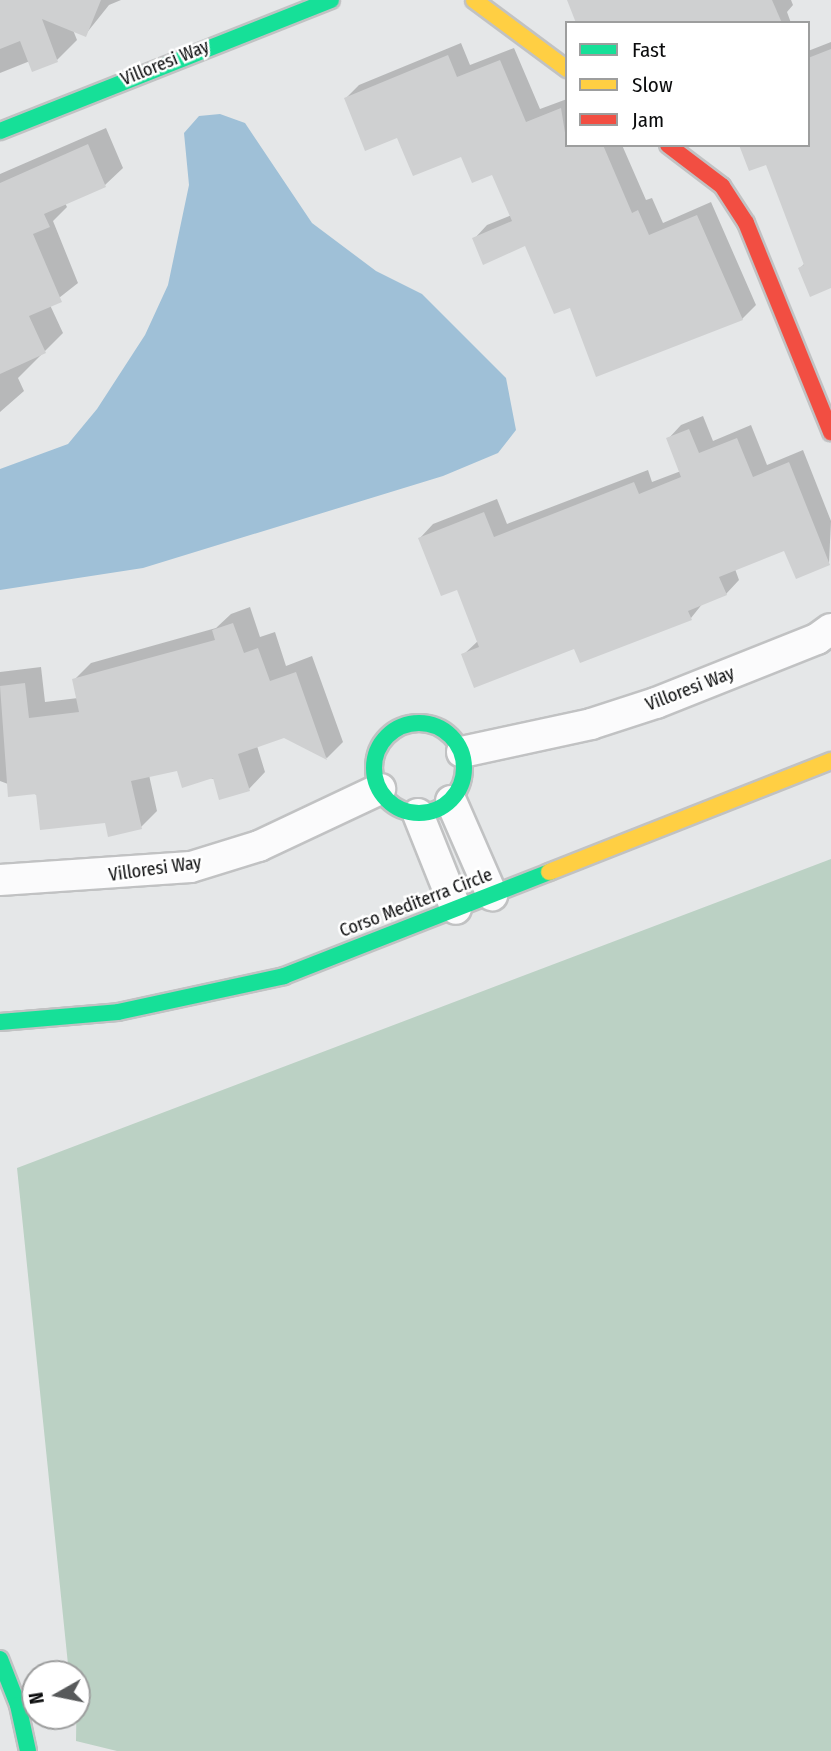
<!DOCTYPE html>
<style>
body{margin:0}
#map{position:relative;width:831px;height:1751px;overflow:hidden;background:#e5e7e8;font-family:"Fira Sans Condensed",sans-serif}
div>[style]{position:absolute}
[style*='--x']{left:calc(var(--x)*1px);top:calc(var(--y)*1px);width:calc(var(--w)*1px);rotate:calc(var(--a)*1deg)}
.green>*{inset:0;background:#bbd1c4}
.water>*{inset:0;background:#9fc0d7}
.shadow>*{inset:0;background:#0003}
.building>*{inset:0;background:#cfd0d1}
.roads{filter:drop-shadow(2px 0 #c1c2c3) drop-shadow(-2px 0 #c1c2c3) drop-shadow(0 2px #c1c2c3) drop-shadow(0 -2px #c1c2c3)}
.street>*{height:30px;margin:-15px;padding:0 15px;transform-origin:15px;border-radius:15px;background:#fbfbfc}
.fast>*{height:16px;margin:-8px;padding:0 8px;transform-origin:8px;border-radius:8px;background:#16e098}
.fast>.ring{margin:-8px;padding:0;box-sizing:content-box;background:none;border:16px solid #16e098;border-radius:50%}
.slow>*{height:16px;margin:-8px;padding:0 8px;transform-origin:8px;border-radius:8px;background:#ffcf43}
.jam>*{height:16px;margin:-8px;padding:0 8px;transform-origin:8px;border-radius:8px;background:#f24e42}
span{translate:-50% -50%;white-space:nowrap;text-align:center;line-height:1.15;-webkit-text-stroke:5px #fff;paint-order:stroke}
.street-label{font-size:18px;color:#0b0c0d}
.legend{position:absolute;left:565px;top:21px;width:245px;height:126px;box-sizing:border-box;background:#fff;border:2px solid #9d9e9e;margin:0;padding:9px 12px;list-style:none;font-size:21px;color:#0b0c0d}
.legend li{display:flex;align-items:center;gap:14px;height:35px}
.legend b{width:35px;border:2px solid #9d9e9e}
.north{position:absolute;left:21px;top:1660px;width:70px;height:70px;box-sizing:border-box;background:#fff;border:2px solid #9d9e9e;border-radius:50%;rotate:261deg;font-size:19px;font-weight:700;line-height:28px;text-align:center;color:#0b0c0d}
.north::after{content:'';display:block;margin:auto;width:24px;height:32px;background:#57595a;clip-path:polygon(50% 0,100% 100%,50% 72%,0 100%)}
</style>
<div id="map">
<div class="green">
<i style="clip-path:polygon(831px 859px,831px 1751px,117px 1751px,76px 1741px,77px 1674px,69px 1674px,17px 1168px)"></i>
</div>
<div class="water">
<i style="clip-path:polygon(220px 114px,245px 123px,312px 223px,376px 271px,422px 294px,506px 378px,516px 430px,498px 453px,443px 476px,143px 568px,0 590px,0 469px,68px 444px,97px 409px,145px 335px,168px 285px,189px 185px,184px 133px,199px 116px)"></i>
</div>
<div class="shadow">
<i style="clip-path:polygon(0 0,121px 0,109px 5px,85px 35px,73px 30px,77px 40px,57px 60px,33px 70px,30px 61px,0 73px)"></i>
<i style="clip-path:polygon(569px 0,791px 0,793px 5px,787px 12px,791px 23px,602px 23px)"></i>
<i style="clip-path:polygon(831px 42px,831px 286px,800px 268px,805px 263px,767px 162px,808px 145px,808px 51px)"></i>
<i style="clip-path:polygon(461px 43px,470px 65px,514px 48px,540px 109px,567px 99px,567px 145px,622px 145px,646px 200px,652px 198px,663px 223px,711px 202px,756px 305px,742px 319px,570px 305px,526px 244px,474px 239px,487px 225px,512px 215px,493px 173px,463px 155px,398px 135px,346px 98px,359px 85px)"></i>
<i style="clip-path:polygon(106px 128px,123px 168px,105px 185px,65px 203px,67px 207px,53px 221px,78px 283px,50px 305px,63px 333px,18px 378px,24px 391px,0 412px,0 174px)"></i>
<i style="clip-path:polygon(703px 416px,713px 441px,751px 425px,767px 465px,803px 450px,831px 521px,829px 563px,785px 548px,735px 569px,739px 580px,726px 594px,703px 603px,691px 618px,575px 647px,463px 655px,479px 640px,458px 587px,420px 538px,433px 524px,497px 499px,507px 524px,648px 470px,652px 482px,681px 471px,668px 439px,681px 425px)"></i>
<i style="clip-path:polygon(250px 607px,260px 637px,275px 632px,286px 666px,312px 656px,343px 742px,327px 758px,284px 736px,257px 746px,265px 772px,249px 789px,178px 769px,149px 775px,157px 811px,141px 827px,106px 821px,0 781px,0 672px,41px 667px,45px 702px,78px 698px,74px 680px,91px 663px,216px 628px,231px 614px)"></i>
</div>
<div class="building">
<i style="clip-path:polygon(0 0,101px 0,86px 37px,42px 19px,58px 62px,32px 72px,20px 41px,0 49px)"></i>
<i style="clip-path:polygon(567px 0,772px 0,782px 23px,576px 23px)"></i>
<i style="clip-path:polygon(831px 49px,831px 288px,810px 297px,798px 268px,804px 265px,766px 165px,749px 171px,739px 145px,808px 145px,808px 58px)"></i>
<i style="clip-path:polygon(448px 55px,457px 77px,500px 60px,526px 122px,561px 108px,567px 145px,603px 145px,632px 213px,638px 210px,649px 235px,697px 215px,743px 320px,596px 377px,570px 308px,554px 314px,525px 246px,483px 265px,472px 238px,512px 221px,492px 175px,472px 183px,461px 157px,413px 176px,397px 138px,365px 151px,344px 98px)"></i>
<i style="clip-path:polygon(88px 144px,106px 187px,44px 214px,50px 227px,33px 234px,62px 302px,29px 316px,46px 353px,0 374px,0 183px)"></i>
<i style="clip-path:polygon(689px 429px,699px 453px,737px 438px,753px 477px,789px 462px,830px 565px,796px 579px,784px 551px,719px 577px,727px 595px,688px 611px,692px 620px,580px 663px,574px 649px,474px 688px,461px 654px,479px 647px,457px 590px,441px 596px,418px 538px,484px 512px,494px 537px,634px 482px,639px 494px,681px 477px,666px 438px)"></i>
<i style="clip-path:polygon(233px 623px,244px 653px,258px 648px,270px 681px,296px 672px,327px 760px,284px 738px,238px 754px,250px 791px,219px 800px,213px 778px,182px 788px,177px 771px,131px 781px,142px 829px,108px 837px,105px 823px,40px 830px,36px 794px,8px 797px,0 686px,25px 683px,29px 718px,79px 712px,72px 679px,215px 640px,212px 630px)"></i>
</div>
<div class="roads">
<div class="street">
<i style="--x:462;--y:752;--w:132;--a:-12.2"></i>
<i style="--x:591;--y:724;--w:68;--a:-17.9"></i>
<i style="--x:656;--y:703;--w:173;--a:-21.7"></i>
<i style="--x:817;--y:639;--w:17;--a:-36"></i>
<i style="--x:451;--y:801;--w:103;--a:66.4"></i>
<i style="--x:418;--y:814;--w:102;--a:68.2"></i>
<i style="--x:0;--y:880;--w:191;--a:-3.9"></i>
<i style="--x:191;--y:867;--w:71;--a:-17.2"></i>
<i style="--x:259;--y:846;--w:134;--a:-25.2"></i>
</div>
<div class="fast">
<i style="--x:0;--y:131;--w:356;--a:-21.6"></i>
<i class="ring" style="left:374px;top:723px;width:74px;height:74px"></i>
<i style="--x:0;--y:1022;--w:118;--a:-4.8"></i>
<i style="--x:118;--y:1012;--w:170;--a:-12.2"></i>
<i style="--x:284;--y:976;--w:285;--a:-21.4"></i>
<i style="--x:0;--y:1659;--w:49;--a:68.6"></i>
<i style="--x:18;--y:1705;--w:47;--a:77.7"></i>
</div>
<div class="slow">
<i style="--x:474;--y:0;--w:116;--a:36.6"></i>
<i style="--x:549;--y:872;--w:303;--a:-21.5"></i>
</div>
<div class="jam">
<i style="--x:668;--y:145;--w:68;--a:37.2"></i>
<i style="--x:722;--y:186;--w:44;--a:57"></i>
<i style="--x:746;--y:223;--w:226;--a:67.9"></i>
</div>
</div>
<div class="street-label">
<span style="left:165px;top:63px;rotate:-22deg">Villoresi Way</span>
<span style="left:690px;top:689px;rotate:-21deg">Villoresi Way</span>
<span style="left:155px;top:869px;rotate:-8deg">Villoresi Way</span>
<span style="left:416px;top:903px;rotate:-21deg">Corso Mediterra Circle</span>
</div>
<ul class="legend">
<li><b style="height:9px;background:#16e098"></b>Fast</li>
<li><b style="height:9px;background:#ffcf43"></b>Slow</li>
<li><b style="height:9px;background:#f24e42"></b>Jam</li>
</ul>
<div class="north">N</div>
</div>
